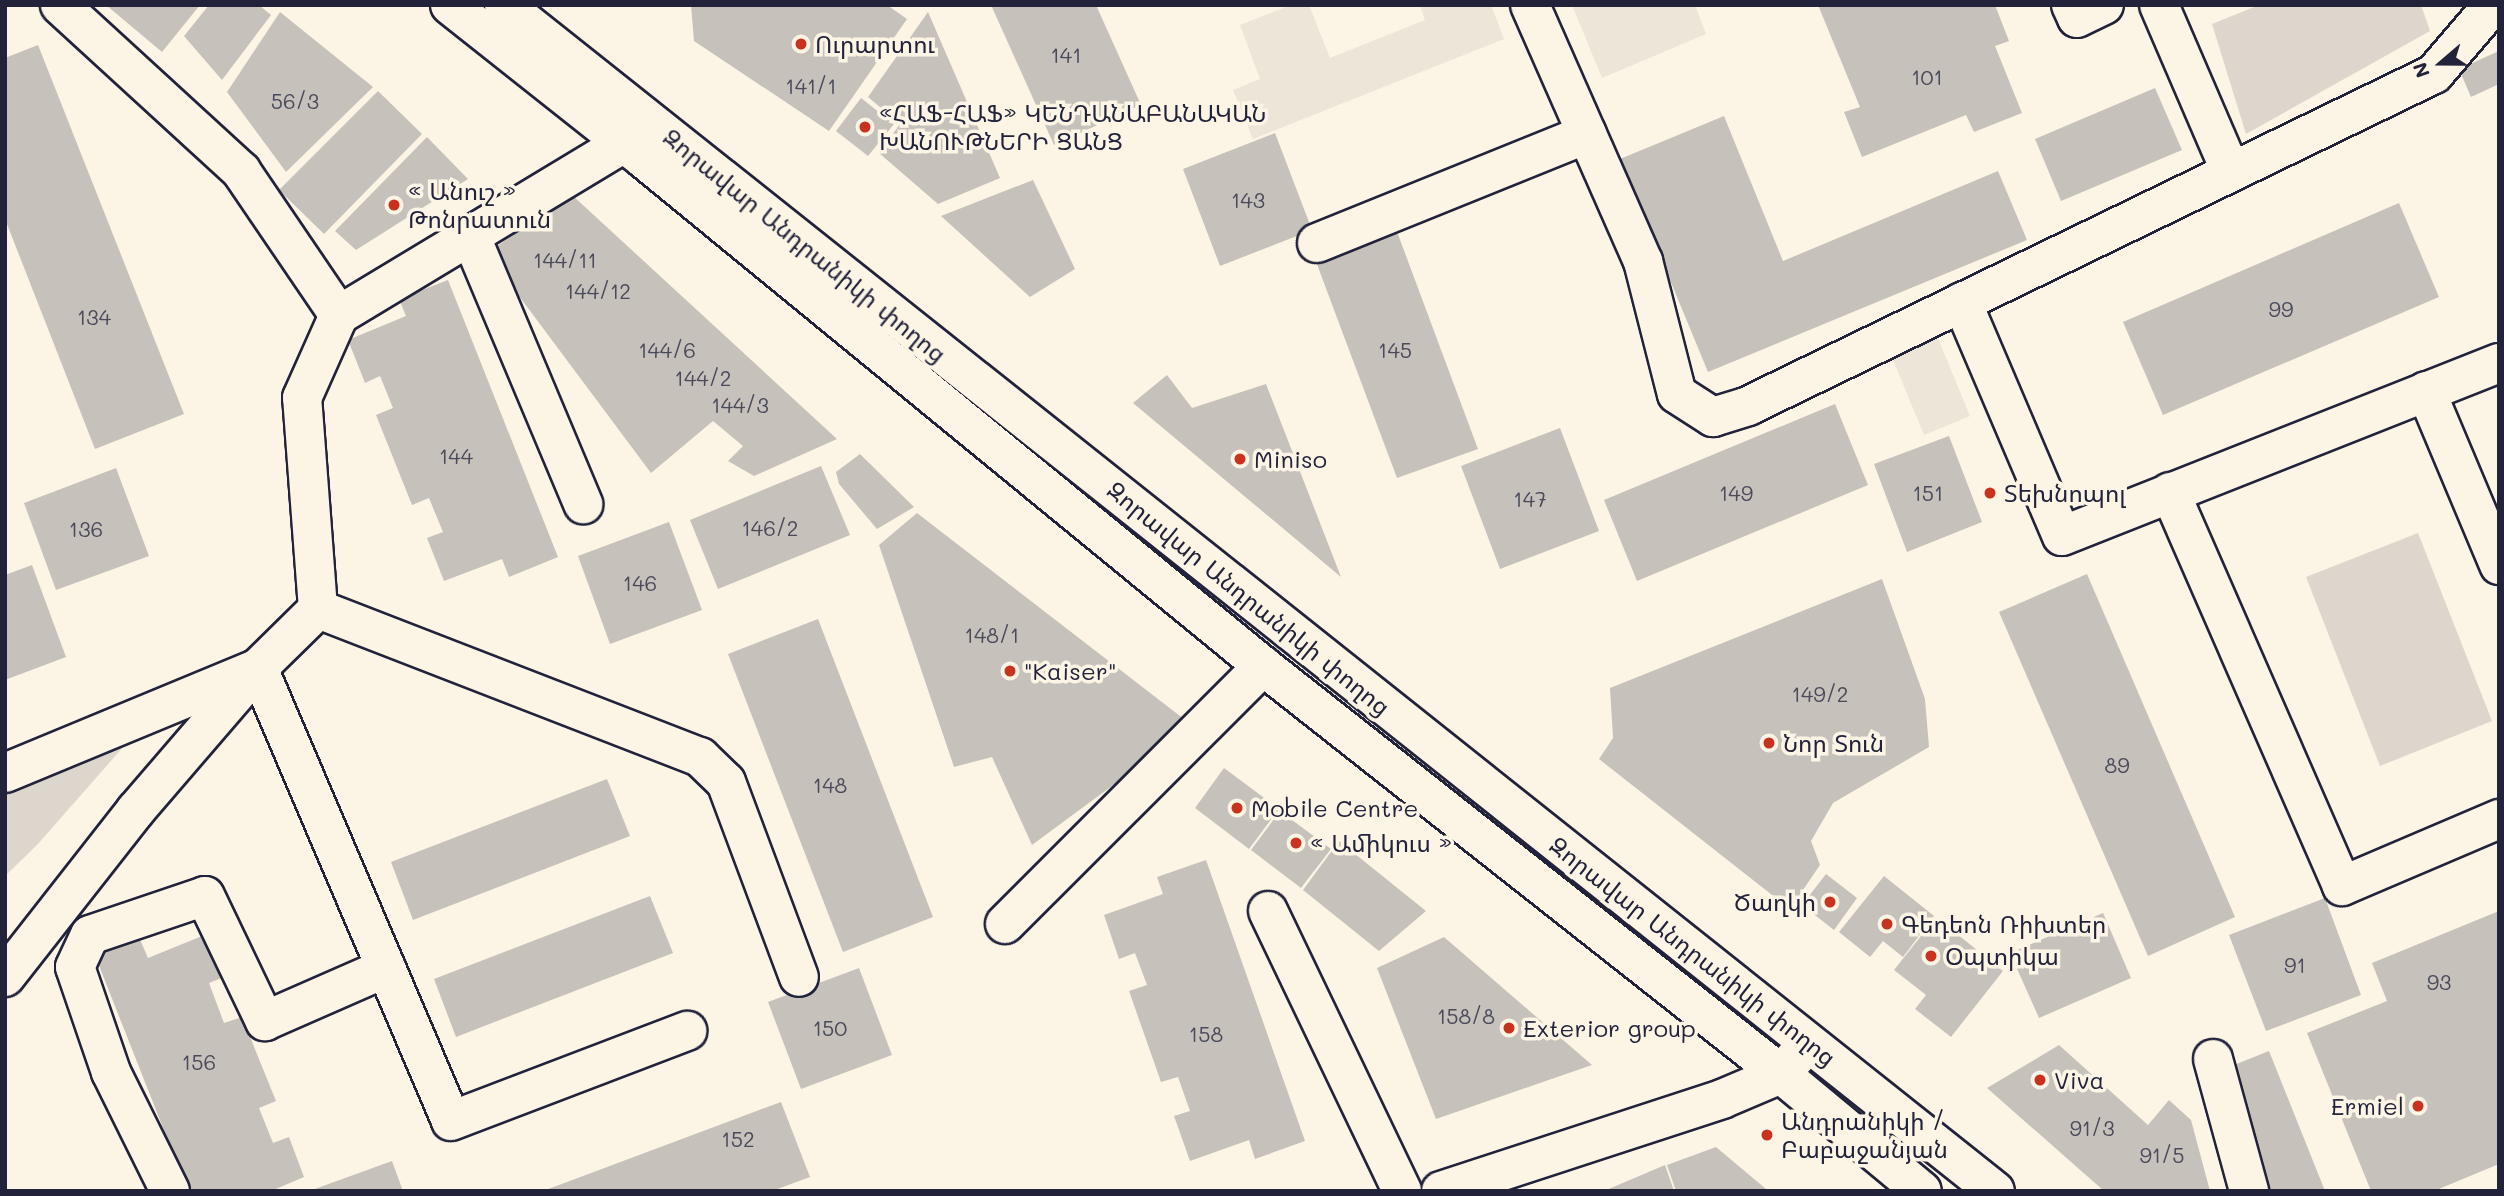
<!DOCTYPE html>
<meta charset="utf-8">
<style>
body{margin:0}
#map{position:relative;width:2504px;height:1196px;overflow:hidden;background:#fcf5e5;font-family:Mali,"Noto Sans Armenian",sans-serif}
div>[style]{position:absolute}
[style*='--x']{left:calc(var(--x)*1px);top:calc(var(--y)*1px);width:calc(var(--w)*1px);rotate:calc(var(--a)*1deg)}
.built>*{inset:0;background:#ece5d8}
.green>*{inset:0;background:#dcd6cc}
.building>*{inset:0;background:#c6c1bb}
.roads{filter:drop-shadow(2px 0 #22223b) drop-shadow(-2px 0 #22223b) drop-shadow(0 2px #22223b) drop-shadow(0 -2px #22223b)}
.minor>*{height:38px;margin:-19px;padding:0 19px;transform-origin:19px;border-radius:19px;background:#fcf5e5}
.major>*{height:38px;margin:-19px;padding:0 19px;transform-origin:19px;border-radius:19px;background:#fcf5e5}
.dots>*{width:19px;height:19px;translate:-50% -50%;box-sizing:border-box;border:4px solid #fcf5e5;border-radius:50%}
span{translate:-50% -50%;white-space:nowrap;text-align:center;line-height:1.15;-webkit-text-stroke:7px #fcf5e5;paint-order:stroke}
.number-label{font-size:21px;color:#4b4a5b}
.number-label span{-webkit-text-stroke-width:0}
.poi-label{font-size:24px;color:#22223b}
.left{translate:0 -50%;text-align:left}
.right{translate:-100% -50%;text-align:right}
.street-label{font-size:24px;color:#22223b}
.frame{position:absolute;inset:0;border:7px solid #22223b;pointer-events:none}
.north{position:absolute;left:2406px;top:28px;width:70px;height:70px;-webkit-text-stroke:5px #fcf5e5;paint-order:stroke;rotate:250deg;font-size:19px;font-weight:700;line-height:28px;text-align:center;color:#22223b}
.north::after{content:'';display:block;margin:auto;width:24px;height:32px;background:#22223b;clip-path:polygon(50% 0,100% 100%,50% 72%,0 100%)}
</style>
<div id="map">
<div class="built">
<i style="clip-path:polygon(1291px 5px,1309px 5px,1330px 58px,1425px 20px,1420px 5px,1491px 5px,1504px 39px,1253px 139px,1233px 90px,1260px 79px,1240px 25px)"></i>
<i style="clip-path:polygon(1572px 5px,1695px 5px,1706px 34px,1602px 78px)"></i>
<i style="clip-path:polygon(1923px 302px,1970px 416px,1924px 435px,1877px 321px)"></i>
</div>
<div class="green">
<i style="clip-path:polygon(2259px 5px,2421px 5px,2430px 31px,2246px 134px,2212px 24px)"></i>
<i style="clip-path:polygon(2418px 533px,2492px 721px,2380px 766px,2306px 577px)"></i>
<i style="clip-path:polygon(139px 729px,37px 845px,5px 876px,5px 786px)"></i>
</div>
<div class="building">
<i style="clip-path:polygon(106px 5px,200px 5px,162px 52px)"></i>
<i style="clip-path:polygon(209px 5px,259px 5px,271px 15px,222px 80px,184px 36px)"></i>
<i style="clip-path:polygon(691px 5px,887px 5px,907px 19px,829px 131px,694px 41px)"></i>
<i style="clip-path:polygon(991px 5px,1096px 5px,1141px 105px,1054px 145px)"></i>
<i style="clip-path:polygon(1818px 5px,1995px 5px,2009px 41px,1995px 46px,2022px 113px,1974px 132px,1966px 115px,1862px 157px,1844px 112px,1860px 107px)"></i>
<i style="clip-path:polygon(280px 12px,373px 87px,286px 172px,227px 92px)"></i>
<i style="clip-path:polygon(928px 12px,1000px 178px,938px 204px,879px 153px,900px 124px,868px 97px)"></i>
<i style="clip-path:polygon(38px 45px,184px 414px,95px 449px,5px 219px,5px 58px)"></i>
<i style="clip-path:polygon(2499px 51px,2499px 84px,2471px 97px,2459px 69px)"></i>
<i style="clip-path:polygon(2155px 88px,2182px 150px,2061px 201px,2035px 139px)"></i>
<i style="clip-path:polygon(378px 91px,422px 134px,324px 234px,279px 190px)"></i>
<i style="clip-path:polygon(861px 98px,894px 124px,868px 156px,836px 131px)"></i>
<i style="clip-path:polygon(1724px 116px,1783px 261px,1998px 171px,2027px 240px,1708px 372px,1620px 159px)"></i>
<i style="clip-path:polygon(1275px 133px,1312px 230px,1220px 266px,1183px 169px)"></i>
<i style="clip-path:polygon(427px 137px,468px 179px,356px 250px,335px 231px)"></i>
<i style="clip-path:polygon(1033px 180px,1075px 269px,1030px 297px,941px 216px)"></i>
<i style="clip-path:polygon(572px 195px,837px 439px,754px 476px,728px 461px,743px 446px,713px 421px,651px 473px,487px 253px)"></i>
<i style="clip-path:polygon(2399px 203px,2439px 297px,2163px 415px,2123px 322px)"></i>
<i style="clip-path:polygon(1393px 221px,1478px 449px,1397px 478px,1312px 251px)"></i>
<i style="clip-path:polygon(448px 280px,558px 557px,509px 577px,502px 559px,444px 581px,427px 538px,443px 532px,429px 498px,412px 505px,376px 415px,393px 408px,380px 376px,365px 383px,348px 340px,406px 316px,399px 299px)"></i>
<i style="clip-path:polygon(1167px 375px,1192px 408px,1266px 384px,1341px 577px,1133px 403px)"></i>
<i style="clip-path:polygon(1835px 404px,1868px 485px,1637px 581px,1604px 500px)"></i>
<i style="clip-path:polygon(1560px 428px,1599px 531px,1500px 569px,1461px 466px)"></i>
<i style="clip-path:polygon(1949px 436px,1982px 522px,1907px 552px,1874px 464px)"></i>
<i style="clip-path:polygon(860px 454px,914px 507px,877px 529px,839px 484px,836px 472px)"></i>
<i style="clip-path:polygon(821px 466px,850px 535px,718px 589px,690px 520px)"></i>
<i style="clip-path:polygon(116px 468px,149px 556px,56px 590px,24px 503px)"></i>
<i style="clip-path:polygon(917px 513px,1193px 726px,1032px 845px,992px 757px,954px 767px,879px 545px)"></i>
<i style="clip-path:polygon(669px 522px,702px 610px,610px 644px,578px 556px)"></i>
<i style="clip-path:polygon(32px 565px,66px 657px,5px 680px,5px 575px)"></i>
<i style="clip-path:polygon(2087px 574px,2235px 917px,2148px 956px,1999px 612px)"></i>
<i style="clip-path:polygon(1882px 579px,1925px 699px,1929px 747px,1833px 803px,1811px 841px,1820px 865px,1790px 909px,1599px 759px,1613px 738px,1610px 688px)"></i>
<i style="clip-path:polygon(818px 619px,933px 917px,843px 952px,728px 654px)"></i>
<i style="clip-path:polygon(1224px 768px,1279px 809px,1249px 849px,1195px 808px)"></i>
<i style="clip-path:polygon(607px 779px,630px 836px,413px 920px,391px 862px)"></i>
<i style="clip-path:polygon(1280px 811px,1331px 849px,1301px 888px,1251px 850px)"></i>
<i style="clip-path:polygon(1339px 841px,1426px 911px,1379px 951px,1303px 890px)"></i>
<i style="clip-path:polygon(1206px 860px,1305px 1141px,1255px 1159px,1249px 1140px,1190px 1161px,1174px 1116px,1190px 1111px,1178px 1077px,1161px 1082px,1129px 991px,1147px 985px,1135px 953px,1119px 959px,1104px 915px,1163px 894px,1157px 877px)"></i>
<i style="clip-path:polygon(1826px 874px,1857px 898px,1834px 930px,1802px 905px)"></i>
<i style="clip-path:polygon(1884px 876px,1934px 916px,1903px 957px,1883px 941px,1870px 957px,1839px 932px)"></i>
<i style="clip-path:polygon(650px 896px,673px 953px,456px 1037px,434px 979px)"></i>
<i style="clip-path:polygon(2325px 898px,2361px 995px,2266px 1031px,2229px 935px)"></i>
<i style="clip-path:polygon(2499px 911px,2499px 1164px,2434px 1191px,2371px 1191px,2307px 1033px,2387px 1001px,2372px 963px)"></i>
<i style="clip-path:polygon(2103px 913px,2131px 978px,2039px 1018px,2010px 953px)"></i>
<i style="clip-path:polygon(1936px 917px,2003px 971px,1951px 1037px,1915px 1009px,1926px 995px,1894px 970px)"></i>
<i style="clip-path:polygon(207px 934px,224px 977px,209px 983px,224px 1023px,242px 1017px,276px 1101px,259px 1108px,273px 1143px,289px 1137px,304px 1177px,271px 1191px,188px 1191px,94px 953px,138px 935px,148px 958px)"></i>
<i style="clip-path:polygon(1444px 937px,1592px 1065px,1436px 1119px,1377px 968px)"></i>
<i style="clip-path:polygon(859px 968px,892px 1055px,801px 1089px,768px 1002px)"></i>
<i style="clip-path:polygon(2059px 1045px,2148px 1125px,2169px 1100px,2191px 1120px,2210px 1191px,2104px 1191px,1987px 1088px)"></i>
<i style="clip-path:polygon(2269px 1051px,2325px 1191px,2264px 1191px,2224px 1069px)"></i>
<i style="clip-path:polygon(781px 1102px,810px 1177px,772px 1191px,543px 1191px)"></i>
<i style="clip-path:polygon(1716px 1147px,1766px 1189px,1676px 1191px,1667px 1165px)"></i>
<i style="clip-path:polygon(392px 1161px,403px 1191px,312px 1191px,312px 1190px)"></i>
<i style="clip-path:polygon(1665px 1165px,1674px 1191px,1604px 1191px)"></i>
</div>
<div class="roads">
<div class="minor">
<i style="--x:60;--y:5;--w:246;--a:42.5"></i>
<i style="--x:241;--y:171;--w:174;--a:55.8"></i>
<i style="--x:1530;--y:5;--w:280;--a:66.2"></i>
<i style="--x:1643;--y:261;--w:137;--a:75.7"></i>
<i style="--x:1677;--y:394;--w:43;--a:32.6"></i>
<i style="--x:1713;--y:417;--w:37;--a:-17"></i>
<i style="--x:1748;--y:406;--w:762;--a:-25.83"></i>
<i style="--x:2434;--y:74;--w:91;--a:-49.5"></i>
<i style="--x:2071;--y:5;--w:14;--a:65"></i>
<i style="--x:2077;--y:18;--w:30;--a:-26"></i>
<i style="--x:2159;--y:5;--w:182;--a:66.7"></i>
<i style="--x:471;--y:237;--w:290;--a:67.2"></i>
<i style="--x:1317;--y:243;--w:291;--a:-22"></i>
<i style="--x:1962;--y:302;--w:254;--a:66.9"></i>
<i style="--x:2062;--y:536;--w:470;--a:-21.6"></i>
<i style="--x:2426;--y:391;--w:189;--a:67.2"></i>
<i style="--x:2170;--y:492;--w:430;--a:66.4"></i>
<i style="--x:2342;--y:886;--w:171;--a:-23.1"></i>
<i style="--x:318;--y:609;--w:410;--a:21.2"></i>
<i style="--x:700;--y:757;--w:36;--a:44"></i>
<i style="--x:726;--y:782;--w:208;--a:69.5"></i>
<i style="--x:5;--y:773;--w:274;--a:-22.5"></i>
<i style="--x:258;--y:668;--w:492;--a:66.9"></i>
<i style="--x:451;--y:1121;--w:253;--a:-20.9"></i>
<i style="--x:1268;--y:911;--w:310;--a:64.4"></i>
<i style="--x:1005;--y:924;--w:365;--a:-45"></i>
<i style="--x:5;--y:977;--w:212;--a:-51.9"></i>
<i style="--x:136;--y:810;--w:187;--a:-49.3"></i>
<i style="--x:258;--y:668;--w:84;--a:-44.5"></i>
<i style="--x:318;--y:609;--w:212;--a:-94.3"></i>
<i style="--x:302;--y:398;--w:91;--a:-66"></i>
<i style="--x:339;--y:315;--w:333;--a:-31.1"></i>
<i style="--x:2213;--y:1059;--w:137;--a:74.7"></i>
<i style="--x:170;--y:1191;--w:133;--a:-116.4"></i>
<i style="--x:111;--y:1072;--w:111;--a:-108.9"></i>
<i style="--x:75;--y:967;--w:35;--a:-65"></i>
<i style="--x:90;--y:935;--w:121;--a:-18.7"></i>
<i style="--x:205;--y:896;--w:139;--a:64.4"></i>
<i style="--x:265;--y:1021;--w:132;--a:-23.7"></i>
<i style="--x:1441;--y:1191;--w:296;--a:-18.1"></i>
<i style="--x:1722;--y:1099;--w:64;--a:-23"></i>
<i style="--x:1781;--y:1074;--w:41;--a:-48.9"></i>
</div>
<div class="major">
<i style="--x:450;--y:5;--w:248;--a:38.4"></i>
<i style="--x:644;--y:159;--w:800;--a:39.32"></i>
<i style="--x:1263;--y:666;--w:659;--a:38.23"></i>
<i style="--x:1781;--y:1074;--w:183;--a:39.7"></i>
<i style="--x:504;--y:5;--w:1905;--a:38.5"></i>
</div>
</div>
<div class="dots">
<i style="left:801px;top:44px;background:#c8321e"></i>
<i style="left:865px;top:127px;background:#c8321e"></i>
<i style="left:394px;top:205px;background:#c8321e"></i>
<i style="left:1240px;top:459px;background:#c8321e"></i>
<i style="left:1990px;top:493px;background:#c8321e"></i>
<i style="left:1010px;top:671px;background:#c8321e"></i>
<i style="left:1769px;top:743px;background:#c8321e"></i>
<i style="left:1237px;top:808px;background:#c8321e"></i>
<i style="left:1296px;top:843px;background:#c8321e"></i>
<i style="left:1830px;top:902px;background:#c8321e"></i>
<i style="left:1887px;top:924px;background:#c8321e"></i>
<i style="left:1931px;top:956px;background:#c8321e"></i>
<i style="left:1509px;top:1028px;background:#c8321e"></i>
<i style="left:2040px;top:1080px;background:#c8321e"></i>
<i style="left:2418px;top:1106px;background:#c8321e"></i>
<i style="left:1767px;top:1135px;background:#c8321e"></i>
</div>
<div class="number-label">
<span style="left:1066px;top:55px">141</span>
<span style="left:1927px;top:77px">101</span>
<span style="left:811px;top:86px">141/1</span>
<span style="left:295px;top:101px">56/3</span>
<span style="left:1248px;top:200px">143</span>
<span style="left:565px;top:260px">144/11</span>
<span style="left:598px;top:291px">144/12</span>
<span style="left:2281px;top:309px">99</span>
<span style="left:94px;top:317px">134</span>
<span style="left:667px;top:350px">144/6</span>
<span style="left:1395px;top:350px">145</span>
<span style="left:703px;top:378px">144/2</span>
<span style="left:740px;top:405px">144/3</span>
<span style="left:456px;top:456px">144</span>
<span style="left:1736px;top:493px">149</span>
<span style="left:1928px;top:493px">151</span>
<span style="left:1530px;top:499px">147</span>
<span style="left:770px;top:528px">146/2</span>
<span style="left:86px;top:529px">136</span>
<span style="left:640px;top:583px">146</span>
<span style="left:992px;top:635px">148/1</span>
<span style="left:1820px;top:694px">149/2</span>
<span style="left:2117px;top:765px">89</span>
<span style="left:830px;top:785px">148</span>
<span style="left:2295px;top:965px">91</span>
<span style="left:2439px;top:982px">93</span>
<span style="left:1466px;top:1016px">158/8</span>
<span style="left:830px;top:1028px">150</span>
<span style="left:1206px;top:1034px">158</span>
<span style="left:199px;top:1062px">156</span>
<span style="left:2092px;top:1128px">91/3</span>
<span style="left:738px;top:1139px">152</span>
<span style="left:2162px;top:1155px">91/5</span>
</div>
<div class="poi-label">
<span class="left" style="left:815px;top:44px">Ուրարտու</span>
<span class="left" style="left:879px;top:127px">«ՀԱՖ-ՀԱՖ» ԿԵՆԴԱՆԱԲԱՆԱԿԱՆ<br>ԽԱՆՈՒԹՆԵՐԻ ՑԱՆՑ</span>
<span class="left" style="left:408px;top:205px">« Անուշ »<br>Թոնրատուն</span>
<span class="left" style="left:1254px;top:459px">Miniso</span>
<span class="left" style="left:2004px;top:493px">Տեխնոպոլ</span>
<span class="left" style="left:1024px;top:671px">"Kaiser"</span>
<span class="left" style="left:1783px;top:743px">Նոր Տուն</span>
<span class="left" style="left:1251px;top:808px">Mobile Centre</span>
<span class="left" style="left:1310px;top:843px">« Ամիկուս »</span>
<span class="right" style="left:1816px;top:902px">Ծաղկի</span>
<span class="left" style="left:1901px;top:924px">Գեդեոն Ռիխտեր</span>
<span class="left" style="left:1945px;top:956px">Օպտիկա</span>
<span class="left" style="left:1523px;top:1028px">Exterior group</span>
<span class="left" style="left:2054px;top:1080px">Viva</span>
<span class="right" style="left:2404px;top:1106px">Ermiel</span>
<span class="left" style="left:1781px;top:1135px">Անդրանիկի /<br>Բաբաջանյան</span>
</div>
<div class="street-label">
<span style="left:805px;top:245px;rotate:39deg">Զորավար Անդրանիկի փողոց</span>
<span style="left:1249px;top:598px;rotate:39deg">Զորավար Անդրանիկի փողոց</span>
<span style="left:1693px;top:951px;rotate:38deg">Զորավար Անդրանիկի փողոց</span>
</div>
<div class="frame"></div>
<div class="north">N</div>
</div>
